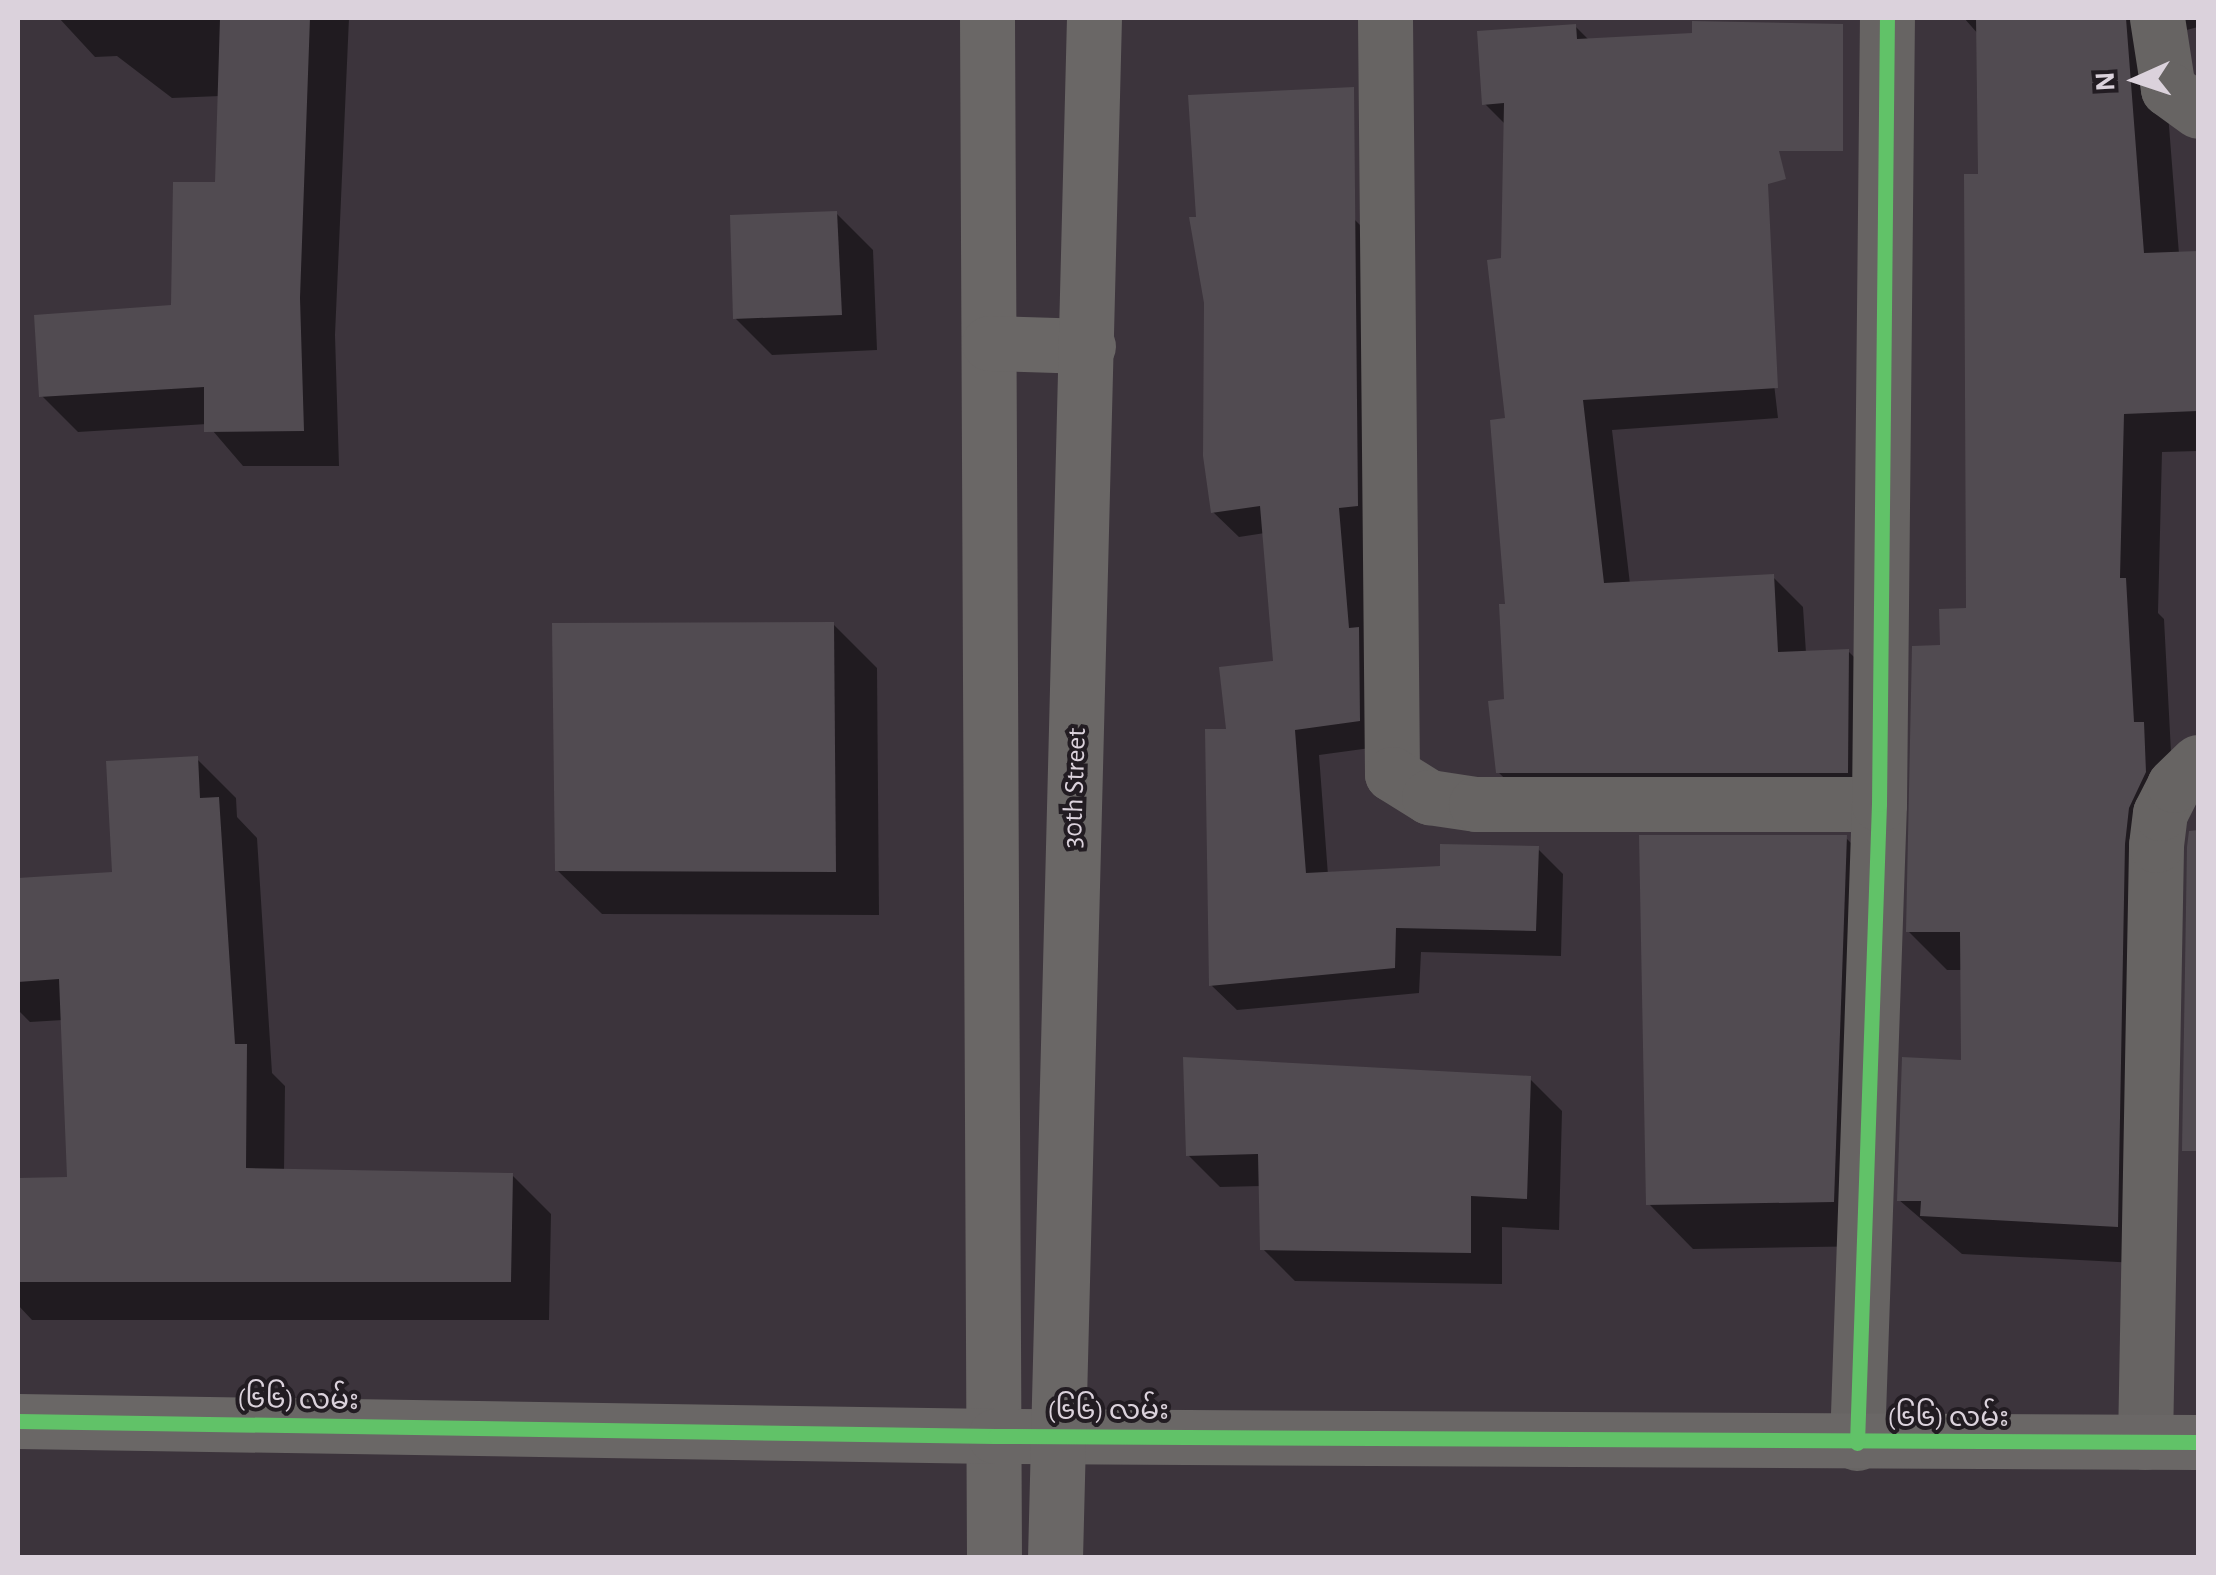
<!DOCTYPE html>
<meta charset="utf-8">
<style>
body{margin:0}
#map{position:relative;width:2216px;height:1575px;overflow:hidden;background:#3c343c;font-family:"Alegreya Sans","Noto Sans Myanmar",sans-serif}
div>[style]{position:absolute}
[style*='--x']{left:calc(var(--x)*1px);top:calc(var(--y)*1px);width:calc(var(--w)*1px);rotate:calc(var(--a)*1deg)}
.shadow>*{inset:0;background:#0007}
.building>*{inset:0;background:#514b51}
.street>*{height:55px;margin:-27.5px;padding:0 27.5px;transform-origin:27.5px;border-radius:27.5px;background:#676463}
.secondary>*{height:55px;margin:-27.5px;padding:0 27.5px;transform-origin:27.5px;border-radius:27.5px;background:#6a6766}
.cycleway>*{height:15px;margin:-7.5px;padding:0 7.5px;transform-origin:7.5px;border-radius:7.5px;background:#61c268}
span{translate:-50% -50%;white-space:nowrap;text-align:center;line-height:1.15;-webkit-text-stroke:8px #221c22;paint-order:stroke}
.street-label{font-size:28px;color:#dbd2dc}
.frame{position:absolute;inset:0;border:20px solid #dbd2dc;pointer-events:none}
.north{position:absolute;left:2086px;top:30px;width:100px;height:100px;-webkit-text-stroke:8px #221c22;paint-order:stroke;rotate:267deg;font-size:28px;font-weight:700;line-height:40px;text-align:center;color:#dbd2dc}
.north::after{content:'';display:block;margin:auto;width:35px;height:45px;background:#dbd2dc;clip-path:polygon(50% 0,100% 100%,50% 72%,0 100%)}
</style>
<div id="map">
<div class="shadow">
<i style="clip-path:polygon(59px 18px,349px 18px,335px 335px,339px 466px,243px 466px,207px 424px,78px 432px,42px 396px,174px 308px,217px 185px,220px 96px,172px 98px,117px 56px,95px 57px)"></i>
<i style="clip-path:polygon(1964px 18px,2198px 18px,2198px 27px,2175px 33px,2164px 62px,2179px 254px,2198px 253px,2198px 451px,2162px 452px,2158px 613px,2164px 619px,2171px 752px,2156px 1264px,1962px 1254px,1899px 1200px,1964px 1062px,1963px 970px,1947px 970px,1908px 931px,1942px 648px,1969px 611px,1981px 176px,1979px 35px)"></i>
<i style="clip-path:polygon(1575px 26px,1590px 41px,1737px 66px,1778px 418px,1612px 430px,1630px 584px,1773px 577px,1803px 607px,1806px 653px,1848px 651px,1879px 682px,1878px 802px,1529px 802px,1498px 772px,1506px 701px,1506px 125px,1484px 103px)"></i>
<i style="clip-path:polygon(836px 213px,873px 250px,877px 350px,772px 355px,735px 318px)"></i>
<i style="clip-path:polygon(1355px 220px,1380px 245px,1385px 746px,1319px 755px,1328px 875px,1443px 869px,1538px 849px,1563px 874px,1561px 956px,1421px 952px,1419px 993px,1237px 1010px,1211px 985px,1229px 731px,1276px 663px,1265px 533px,1239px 537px,1213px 512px)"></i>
<i style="clip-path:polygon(833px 624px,877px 668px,879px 915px,602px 914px,557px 870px)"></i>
<i style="clip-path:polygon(197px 759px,236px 798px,237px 817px,257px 838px,272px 1073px,285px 1086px,284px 1172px,512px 1175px,551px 1214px,549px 1320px,32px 1320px,18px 1305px,18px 1180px,69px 1180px,63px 1020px,30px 1022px,18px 1010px,18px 881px,115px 874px)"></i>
<i style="clip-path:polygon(2192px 833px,2198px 833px,2198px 946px,2188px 935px)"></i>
<i style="clip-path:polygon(1846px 838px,1890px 882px,1878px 1246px,1693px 1249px,1649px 1204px)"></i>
<i style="clip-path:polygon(1530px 1079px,1562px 1111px,1559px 1230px,1502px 1227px,1502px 1284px,1295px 1281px,1263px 1249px,1261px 1186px,1220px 1187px,1188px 1155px)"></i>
</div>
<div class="building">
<i style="clip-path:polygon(220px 18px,310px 18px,300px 298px,304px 431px,204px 432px,204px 387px,39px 397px,34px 315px,171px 305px,173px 182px,215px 182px)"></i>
<i style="clip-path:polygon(1976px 18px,2126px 18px,2144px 253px,2198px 251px,2198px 411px,2124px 414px,2120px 578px,2126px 578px,2134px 722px,2144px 722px,2146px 772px,2129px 808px,2125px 844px,2118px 1227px,1920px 1216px,1921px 1201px,1897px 1201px,1902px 1057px,1961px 1060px,1960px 932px,1906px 932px,1912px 646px,1940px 645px,1939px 609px,1966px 608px,1964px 174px,1978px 174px)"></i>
<i style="clip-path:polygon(1692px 21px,1843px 24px,1843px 151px,1779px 151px,1786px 179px,1768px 184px,1778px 388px,1583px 400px,1604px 583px,1774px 574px,1778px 652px,1849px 649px,1848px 773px,1496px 773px,1488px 701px,1504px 699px,1499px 604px,1505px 604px,1490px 420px,1505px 418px,1487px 260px,1501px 258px,1504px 103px,1482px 105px,1477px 31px,1576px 24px,1577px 39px,1692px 33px)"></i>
<i style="clip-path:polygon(1354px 87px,1358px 506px,1339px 508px,1349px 628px,1359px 627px,1360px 721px,1295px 730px,1306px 873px,1440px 866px,1440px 844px,1539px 846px,1536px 931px,1396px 928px,1395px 968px,1209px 986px,1205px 729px,1226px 729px,1219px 667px,1273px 661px,1260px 506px,1211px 513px,1203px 456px,1204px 303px,1189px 217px,1196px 217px,1188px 95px)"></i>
<i style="clip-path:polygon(837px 211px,842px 315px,733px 319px,730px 215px)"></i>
<i style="clip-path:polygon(834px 622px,836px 872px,555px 871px,552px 623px)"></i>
<i style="clip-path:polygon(198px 756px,200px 798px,219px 797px,235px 1044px,247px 1044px,246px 1168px,513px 1173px,511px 1282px,18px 1282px,18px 1178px,67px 1177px,59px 979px,18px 982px,18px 878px,112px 872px,106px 761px)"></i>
<i style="clip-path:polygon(2198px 830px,2198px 1151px,2182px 1151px,2187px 847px,2189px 831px)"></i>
<i style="clip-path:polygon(1639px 835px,1847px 835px,1834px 1202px,1646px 1205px)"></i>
<i style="clip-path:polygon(1183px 1057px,1531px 1076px,1527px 1199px,1471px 1196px,1471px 1253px,1260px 1250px,1258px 1154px,1186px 1156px)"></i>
</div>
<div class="street">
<i style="--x:1385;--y:18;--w:756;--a:89.47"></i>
<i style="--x:1392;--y:774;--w:44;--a:31.9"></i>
<i style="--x:1429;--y:797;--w:48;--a:8.5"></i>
<i style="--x:1476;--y:804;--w:403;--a:0"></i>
<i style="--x:2157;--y:18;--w:72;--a:81.2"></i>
<i style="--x:2168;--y:89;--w:37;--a:36"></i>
<i style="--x:2145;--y:1442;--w:597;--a:-88.94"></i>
<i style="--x:2156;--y:845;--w:32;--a:-83"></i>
<i style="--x:2160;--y:813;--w:31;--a:-63"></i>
<i style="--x:2174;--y:785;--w:33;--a:-44"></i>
<i style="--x:1857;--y:1443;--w:639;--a:-88.03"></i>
<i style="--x:1879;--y:804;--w:786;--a:-89.42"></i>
</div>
<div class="secondary">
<i style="--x:987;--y:18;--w:1540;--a:89.74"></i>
<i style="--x:989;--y:343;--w:99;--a:1.7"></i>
<i style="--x:18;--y:1421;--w:977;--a:0.88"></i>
<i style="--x:995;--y:1436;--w:1203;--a:0.29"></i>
<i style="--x:1055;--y:1558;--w:1540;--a:-88.55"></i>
</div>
<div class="cycleway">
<i style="--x:18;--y:1421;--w:977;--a:0.88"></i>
<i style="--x:995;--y:1436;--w:1203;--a:0.29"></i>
<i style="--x:1857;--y:1443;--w:639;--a:-88.03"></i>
<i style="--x:1879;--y:804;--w:786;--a:-89.42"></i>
</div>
<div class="street-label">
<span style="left:1075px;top:788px;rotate:-88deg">30th Street</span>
<span style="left:298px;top:1400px;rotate:1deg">(၆၆) လမ်း</span>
<span style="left:1108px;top:1411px">(၆၆) လမ်း</span>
<span style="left:1948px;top:1418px">(၆၆) လမ်း</span>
</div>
<div class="frame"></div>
<div class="north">N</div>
</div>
